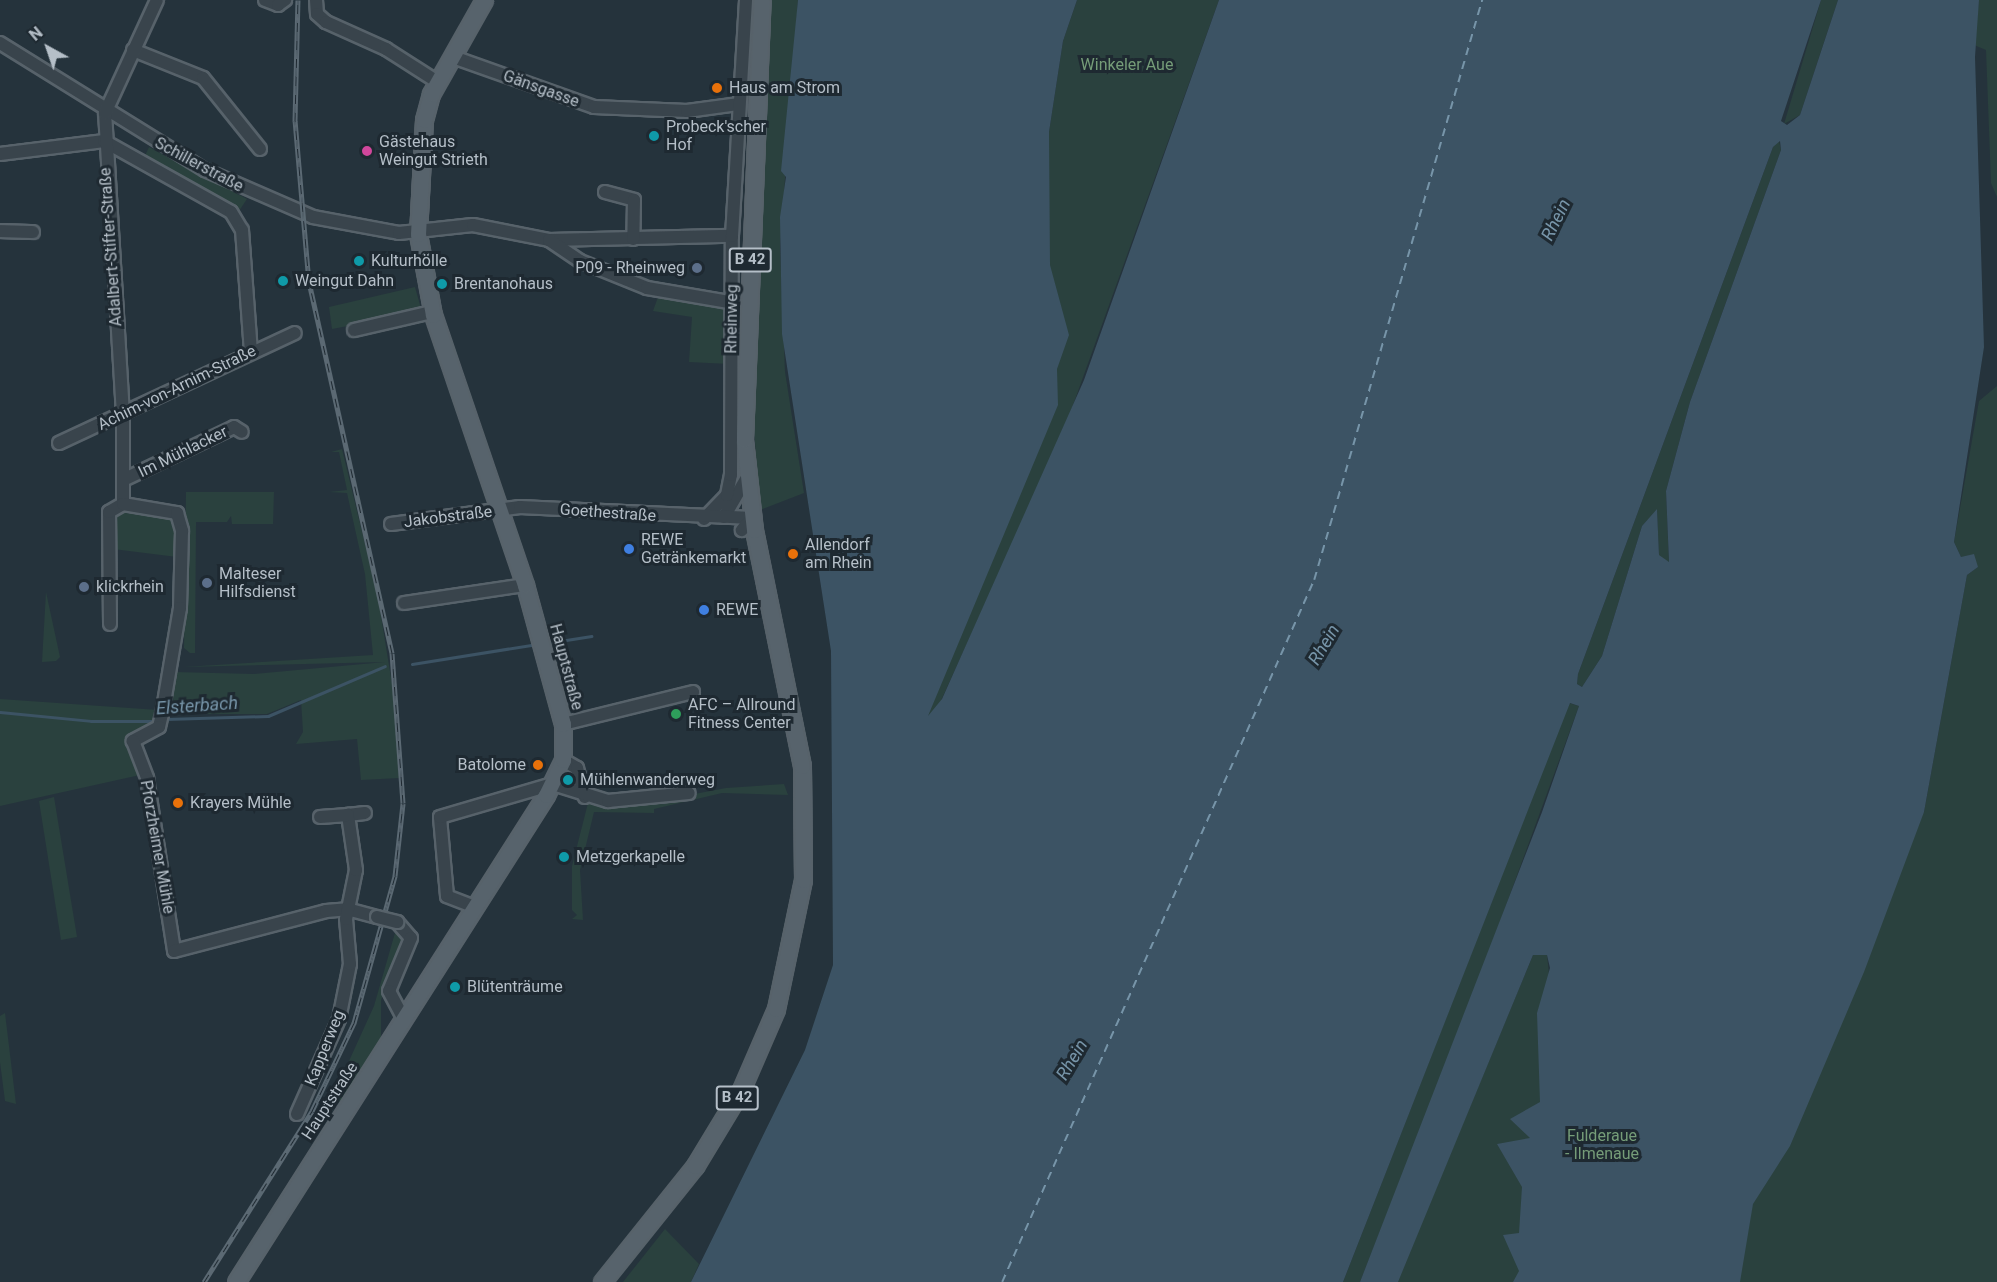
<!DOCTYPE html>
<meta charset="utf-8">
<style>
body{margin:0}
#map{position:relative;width:1997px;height:1282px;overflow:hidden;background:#25333c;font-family:Roboto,sans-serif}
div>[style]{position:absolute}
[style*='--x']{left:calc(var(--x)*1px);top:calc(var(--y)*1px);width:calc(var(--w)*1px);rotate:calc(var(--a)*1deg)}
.green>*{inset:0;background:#2a413e}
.water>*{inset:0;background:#3c5364}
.stream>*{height:3px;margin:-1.5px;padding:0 1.5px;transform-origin:1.5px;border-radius:1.5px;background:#3c5364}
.ferry>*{height:1.5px;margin-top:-0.75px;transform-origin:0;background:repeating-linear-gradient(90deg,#7795a9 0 8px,transparent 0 14px)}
.roads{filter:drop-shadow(2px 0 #57626a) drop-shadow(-2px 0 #57626a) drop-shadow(0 2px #57626a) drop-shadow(0 -2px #57626a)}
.minor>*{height:12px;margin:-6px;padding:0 6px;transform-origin:6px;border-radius:6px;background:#39444c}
.major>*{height:15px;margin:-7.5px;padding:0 7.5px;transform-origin:7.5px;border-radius:7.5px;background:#57636c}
.rail>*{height:5px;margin-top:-2.5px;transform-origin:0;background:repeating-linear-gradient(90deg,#1e2931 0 9px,#5b6973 0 18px);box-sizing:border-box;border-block:2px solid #5b6973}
.bridges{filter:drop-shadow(2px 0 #57626a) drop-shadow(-2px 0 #57626a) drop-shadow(0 2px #57626a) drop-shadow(0 -2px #57626a)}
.minor-bridge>*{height:12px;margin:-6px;padding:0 6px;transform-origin:6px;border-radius:6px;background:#39444c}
.dots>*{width:16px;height:16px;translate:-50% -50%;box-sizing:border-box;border:3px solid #1e2931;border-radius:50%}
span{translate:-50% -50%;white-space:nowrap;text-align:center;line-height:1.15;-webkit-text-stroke:6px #1e2931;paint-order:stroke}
.shield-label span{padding:2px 4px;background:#1e2931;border:2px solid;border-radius:4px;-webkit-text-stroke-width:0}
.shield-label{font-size:15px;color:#b5bfc8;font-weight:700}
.park-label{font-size:16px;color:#759c78}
.poi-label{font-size:16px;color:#b5bfc8}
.left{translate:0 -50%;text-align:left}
.right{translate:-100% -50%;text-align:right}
.street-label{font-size:16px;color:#b5bfc8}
.water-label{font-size:18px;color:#7795a9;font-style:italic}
.north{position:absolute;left:18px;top:18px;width:60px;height:60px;-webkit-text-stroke:4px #1e2931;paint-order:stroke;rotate:320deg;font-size:16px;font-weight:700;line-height:24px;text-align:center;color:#b5bfc8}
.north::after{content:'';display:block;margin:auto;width:21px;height:27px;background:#b5bfc8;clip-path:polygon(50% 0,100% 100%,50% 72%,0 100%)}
</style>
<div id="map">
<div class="green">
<i style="clip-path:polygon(770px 0,798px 0,780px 247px,785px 372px,804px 493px,760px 510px,753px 416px)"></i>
<i style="clip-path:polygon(1077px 0,1219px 0,1064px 430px,929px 727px,921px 725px,1015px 498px,1049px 132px,1063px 41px)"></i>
<i style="clip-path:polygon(1821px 0,1838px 0,1800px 115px,1784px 124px)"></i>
<i style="clip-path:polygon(1979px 0,1997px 0,1997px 197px,1991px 183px,1986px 50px,1974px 45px)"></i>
<i style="clip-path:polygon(1779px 141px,1781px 150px,1690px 402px,1666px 491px,1669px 563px,1659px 556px,1657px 510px,1642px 526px,1602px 656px,1582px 687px,1577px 684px,1578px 674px,1773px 147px)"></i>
<i style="clip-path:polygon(149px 147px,247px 199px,239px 211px,144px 158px)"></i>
<i style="clip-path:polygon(415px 287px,422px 312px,332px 329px,329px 307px)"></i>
<i style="clip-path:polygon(658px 297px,732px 310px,729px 364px,689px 362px,692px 317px,653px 311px)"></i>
<i style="clip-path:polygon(1997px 386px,1997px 1282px,1397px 1282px,1533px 955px,1547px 955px,1549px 974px,1924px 812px,1967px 575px,1978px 567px,1961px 557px,1954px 542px,1979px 401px)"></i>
<i style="clip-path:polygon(342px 449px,378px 598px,395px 702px,399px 778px,361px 780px,357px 739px,296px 744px,303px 732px,301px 700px,267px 714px,166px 714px,174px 672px,254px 674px,385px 662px,183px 667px,373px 655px,365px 574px,347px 493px,329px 492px,347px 490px,339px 452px,331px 452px)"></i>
<i style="clip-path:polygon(186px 492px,274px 492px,273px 524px,232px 524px,231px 516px,227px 522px,196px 522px,195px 653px,190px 653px,184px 648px)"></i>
<i style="clip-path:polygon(118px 512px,171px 519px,176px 524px,177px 557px,113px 549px)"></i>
<i style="clip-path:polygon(46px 592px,60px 657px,56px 661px,42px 662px)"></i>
<i style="clip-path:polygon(0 699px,158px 710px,155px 724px,132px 736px,140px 775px,0 806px)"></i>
<i style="clip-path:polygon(1569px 703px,1579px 706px,1463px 1023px,1360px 1282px,1343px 1282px)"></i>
<i style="clip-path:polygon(784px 784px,788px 795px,722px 793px,654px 809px,654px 813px,594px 812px,580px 870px,583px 920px,572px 919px,577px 915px,572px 910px,572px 866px,588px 803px,626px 807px,726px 788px)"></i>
<i style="clip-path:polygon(54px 797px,77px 937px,61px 940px,39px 801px)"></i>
<i style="clip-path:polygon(397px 926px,407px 933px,381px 1000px,381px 1042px,341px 1104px,335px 1101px,339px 1083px,374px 1006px)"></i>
<i style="clip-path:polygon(5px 1013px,16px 1104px,5px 1101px,0 1062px,0 1016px)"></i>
<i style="clip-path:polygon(665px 1229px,699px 1264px,691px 1282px,623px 1282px)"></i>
</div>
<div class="water">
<i style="clip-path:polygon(evenodd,798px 0,1077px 0,1063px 41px,1049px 132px,1050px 265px,1069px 335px,1057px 369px,1058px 405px,928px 716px,942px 699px,1084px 380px,1219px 0,1821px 0,1781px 121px,1787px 125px,1800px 115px,1838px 0,1979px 0,1975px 57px,1984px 347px,1954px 542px,1961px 557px,1974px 554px,1978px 567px,1967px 575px,1924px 812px,1864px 972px,1790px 1146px,1753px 1204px,1740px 1282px,1513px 1282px,1519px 1271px,1503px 1235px,1519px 1233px,1522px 1187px,1497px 1144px,1530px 1138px,1510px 1119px,1540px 1102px,1537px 1013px,1550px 968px,1547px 955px,1533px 955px,1398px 1282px,1360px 1282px,1542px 812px,1579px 706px,1570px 703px,1343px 1282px,691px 1282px,805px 1050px,833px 965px,831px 651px,782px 334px,780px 217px,786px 177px,781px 171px,798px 0,1780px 141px,1781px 150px,1690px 402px,1666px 491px,1669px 562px,1659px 555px,1657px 509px,1642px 526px,1602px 656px,1582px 687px,1577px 684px,1578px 674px,1773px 147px,1780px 141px)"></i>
</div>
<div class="stream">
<i style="--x:547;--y:643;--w:45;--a:-9"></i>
<i style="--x:412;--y:664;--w:127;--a:-9.1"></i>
<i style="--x:0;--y:712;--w:91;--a:5.6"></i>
<i style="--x:91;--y:721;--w:65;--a:0"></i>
<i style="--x:166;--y:719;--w:102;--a:-1.7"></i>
<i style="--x:268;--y:716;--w:127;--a:-23.1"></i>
</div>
<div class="ferry">
<i style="--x:1002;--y:1282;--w:768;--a:-66.04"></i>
<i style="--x:1314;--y:580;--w:604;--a:-73.85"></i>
</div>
<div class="roads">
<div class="minor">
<i style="--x:265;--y:0;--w:14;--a:21"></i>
<i style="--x:278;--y:5;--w:9;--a:-36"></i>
<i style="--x:316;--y:0;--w:14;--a:86"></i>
<i style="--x:317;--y:14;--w:12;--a:42"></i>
<i style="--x:326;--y:22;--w:66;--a:24.2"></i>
<i style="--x:386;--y:49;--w:59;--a:32.6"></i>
<i style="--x:0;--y:43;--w:241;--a:31.8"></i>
<i style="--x:205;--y:170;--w:118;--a:23.5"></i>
<i style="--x:313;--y:217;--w:87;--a:10.5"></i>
<i style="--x:399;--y:233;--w:74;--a:-6.2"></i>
<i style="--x:473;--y:225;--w:77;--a:11.2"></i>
<i style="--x:549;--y:240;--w:183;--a:-1.3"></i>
<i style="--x:133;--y:50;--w:75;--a:21.8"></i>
<i style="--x:203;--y:78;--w:91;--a:51.2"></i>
<i style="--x:453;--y:57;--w:150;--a:19.5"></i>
<i style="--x:594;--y:107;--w:93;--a:2.5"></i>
<i style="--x:687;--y:111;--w:51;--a:-7.8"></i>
<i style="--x:0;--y:154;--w:105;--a:-7.1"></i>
<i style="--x:104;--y:141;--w:145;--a:29.2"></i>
<i style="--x:231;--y:212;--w:21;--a:59"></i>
<i style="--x:242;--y:230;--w:122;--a:85.8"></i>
<i style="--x:605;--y:192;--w:30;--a:15"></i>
<i style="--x:634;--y:200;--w:39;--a:91"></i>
<i style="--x:0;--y:231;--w:33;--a:2"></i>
<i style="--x:549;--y:240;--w:37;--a:34"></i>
<i style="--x:580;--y:261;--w:72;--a:21.9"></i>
<i style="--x:647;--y:288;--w:89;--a:9.7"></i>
<i style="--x:354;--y:330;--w:80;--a:-13"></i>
<i style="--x:59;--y:443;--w:260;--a:-25"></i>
<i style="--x:123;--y:480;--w:123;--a:-25.5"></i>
<i style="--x:234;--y:427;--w:9;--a:32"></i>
<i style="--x:123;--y:504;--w:89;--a:-90"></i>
<i style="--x:123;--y:415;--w:303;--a:-93.4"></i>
<i style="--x:105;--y:113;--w:124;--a:-65.3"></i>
<i style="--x:724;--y:517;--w:44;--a:-59.9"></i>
<i style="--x:704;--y:519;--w:33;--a:-46"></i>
<i style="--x:727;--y:495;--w:20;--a:-79"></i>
<i style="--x:731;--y:475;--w:239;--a:-89.8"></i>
<i style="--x:732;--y:236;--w:236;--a:-86.6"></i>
<i style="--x:391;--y:524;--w:130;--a:-7.5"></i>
<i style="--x:520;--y:507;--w:232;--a:2.7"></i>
<i style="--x:752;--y:518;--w:16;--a:130"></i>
<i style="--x:404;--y:603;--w:122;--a:-8.5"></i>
<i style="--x:110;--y:624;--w:112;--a:-90.5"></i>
<i style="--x:109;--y:512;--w:16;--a:-30"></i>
<i style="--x:123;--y:504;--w:55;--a:9.5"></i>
<i style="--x:177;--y:513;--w:19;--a:74"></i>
<i style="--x:182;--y:531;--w:77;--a:91.5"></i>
<i style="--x:180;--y:608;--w:108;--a:99.6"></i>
<i style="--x:162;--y:714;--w:13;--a:103"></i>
<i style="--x:159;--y:727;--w:30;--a:152"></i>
<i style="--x:133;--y:741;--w:40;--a:69"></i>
<i style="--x:147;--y:778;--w:175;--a:81.1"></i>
<i style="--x:174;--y:951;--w:157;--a:-14.7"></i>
<i style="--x:326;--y:911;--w:21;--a:-5"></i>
<i style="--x:347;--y:909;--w:31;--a:15"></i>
<i style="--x:563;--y:724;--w:134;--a:-13.8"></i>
<i style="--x:563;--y:760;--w:16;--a:30"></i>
<i style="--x:577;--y:768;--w:30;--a:75"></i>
<i style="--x:348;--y:815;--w:17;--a:-7"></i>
<i style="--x:475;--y:907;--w:30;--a:-159"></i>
<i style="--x:447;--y:896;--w:79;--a:-95.1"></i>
<i style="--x:440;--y:817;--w:118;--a:-16.3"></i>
<i style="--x:553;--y:784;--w:58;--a:17.2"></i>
<i style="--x:608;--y:801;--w:81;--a:-5.6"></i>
<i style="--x:397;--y:922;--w:21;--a:49"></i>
<i style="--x:411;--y:938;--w:57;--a:112.5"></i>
<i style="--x:389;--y:991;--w:32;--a:62"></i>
<i style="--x:297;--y:1114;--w:104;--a:-66.1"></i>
<i style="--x:339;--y:1019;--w:56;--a:-78.7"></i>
<i style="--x:350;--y:964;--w:45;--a:-95.1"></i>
<i style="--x:346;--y:919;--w:50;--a:-78.5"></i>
<i style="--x:356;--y:870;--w:56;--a:-98.3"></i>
<i style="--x:348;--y:815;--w:28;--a:176"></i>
</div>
<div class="major">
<i style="--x:236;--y:1282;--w:577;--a:-57.52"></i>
<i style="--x:546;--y:795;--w:39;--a:-64"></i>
<i style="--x:563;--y:760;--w:36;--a:-90"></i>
<i style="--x:563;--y:724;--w:144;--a:-105.3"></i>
<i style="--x:525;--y:585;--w:285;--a:-108.8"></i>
<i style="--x:433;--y:315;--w:82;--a:-100.5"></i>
<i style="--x:418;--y:234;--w:114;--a:-87"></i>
<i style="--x:424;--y:120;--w:27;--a:-75"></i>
<i style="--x:431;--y:94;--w:108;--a:-60.6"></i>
<i style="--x:602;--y:1282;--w:149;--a:-51.3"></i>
<i style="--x:695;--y:1166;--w:89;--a:-58.8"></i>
<i style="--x:741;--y:1090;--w:88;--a:-66.6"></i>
<i style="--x:776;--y:1009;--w:132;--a:-78.2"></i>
<i style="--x:803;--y:880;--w:114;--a:-90.5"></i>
<i style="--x:802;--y:766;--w:241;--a:-101.5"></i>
<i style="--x:754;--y:530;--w:91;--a:-96.3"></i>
<i style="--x:744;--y:440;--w:440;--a:-87.7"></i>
</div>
</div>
<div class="rail">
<i style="--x:204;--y:1282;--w:202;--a:-57.7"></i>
<i style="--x:312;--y:1111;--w:98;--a:-64.5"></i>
<i style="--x:354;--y:1023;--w:153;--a:-74.4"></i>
<i style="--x:395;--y:876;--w:73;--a:-83.7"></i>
<i style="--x:403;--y:803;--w:150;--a:-94.2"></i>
<i style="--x:392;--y:653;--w:379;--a:-102.6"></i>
<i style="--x:309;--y:283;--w:163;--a:-94.9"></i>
<i style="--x:295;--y:121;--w:121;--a:-88.6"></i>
</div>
<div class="bridges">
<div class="minor-bridge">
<i style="--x:377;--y:917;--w:21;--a:14"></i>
</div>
</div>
<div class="dots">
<i style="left:717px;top:88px;background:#e8710a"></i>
<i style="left:654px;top:136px;background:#0f9aa8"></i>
<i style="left:367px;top:151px;background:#d1479c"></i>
<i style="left:359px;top:261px;background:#0f9aa8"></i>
<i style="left:697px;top:268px;background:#5c6f8a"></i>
<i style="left:283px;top:281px;background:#0f9aa8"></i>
<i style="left:442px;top:284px;background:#0f9aa8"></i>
<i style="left:629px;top:549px;background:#3f7fe0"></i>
<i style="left:793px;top:554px;background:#e8710a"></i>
<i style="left:207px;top:583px;background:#5c6f8a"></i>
<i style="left:84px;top:587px;background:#5c6f8a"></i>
<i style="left:704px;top:610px;background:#3f7fe0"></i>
<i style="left:676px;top:714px;background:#2e9e5b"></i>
<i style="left:538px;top:765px;background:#e8710a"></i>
<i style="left:568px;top:780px;background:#0f9aa8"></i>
<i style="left:178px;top:803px;background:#e8710a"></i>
<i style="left:564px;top:857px;background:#0f9aa8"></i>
<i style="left:455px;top:987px;background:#0f9aa8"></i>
</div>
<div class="shield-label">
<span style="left:750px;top:260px">B 42</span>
<span style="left:737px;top:1098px">B 42</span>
</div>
<div class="park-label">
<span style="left:1127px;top:65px">Winkeler Aue</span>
<span style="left:1602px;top:1145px">Fulderaue<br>- Ilmenaue</span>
</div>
<div class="poi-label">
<span class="left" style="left:729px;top:88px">Haus am Strom</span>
<span class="left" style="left:666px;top:136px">Probeck'scher<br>Hof</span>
<span class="left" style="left:379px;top:151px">Gästehaus<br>Weingut Strieth</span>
<span class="left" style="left:371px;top:261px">Kulturhölle</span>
<span class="right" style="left:685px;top:268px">P09 - Rheinweg</span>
<span class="left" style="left:295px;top:281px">Weingut Dahn</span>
<span class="left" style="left:454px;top:284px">Brentanohaus</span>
<span class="left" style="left:641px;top:549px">REWE<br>Getränkemarkt</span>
<span class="left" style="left:805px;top:554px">Allendorf<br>am Rhein</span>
<span class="left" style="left:219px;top:583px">Malteser<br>Hilfsdienst</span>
<span class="left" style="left:96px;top:587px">klickrhein</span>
<span class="left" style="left:716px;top:610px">REWE</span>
<span class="left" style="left:688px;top:714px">AFC – Allround<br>Fitness Center</span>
<span class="right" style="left:526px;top:765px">Batolome</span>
<span class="left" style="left:580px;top:780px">Mühlenwanderweg</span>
<span class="left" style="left:190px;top:803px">Krayers Mühle</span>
<span class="left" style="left:576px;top:857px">Metzgerkapelle</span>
<span class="left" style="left:467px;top:987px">Blütenträume</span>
</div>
<div class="street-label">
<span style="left:541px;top:89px;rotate:20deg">Gänsgasse</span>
<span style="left:199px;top:165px;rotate:28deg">Schillerstraße</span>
<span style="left:111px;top:247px;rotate:-94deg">Adalbert-Stifter-Straße</span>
<span style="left:732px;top:319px;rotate:-89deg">Rheinweg</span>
<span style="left:177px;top:388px;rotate:-26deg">Achim-von-Arnim-Straße</span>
<span style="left:183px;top:452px;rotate:-26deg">Im Mühlacker</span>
<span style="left:608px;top:513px;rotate:4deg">Goethestraße</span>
<span style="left:448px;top:517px;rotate:-7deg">Jakobstraße</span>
<span style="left:566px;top:667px;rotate:75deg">Hauptstraße</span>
<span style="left:157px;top:847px;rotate:80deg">Pforzheimer Mühle</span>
<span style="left:325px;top:1048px;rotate:-68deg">Kapperweg</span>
<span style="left:330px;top:1101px;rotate:-57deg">Hauptstraße</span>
</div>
<div class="water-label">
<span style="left:1556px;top:220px;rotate:-64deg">Rhein</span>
<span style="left:1324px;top:645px;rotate:-59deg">Rhein</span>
<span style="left:197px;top:706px;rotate:-4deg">Elsterbach</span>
<span style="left:1072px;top:1060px;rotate:-59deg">Rhein</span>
</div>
<div class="north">N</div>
</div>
